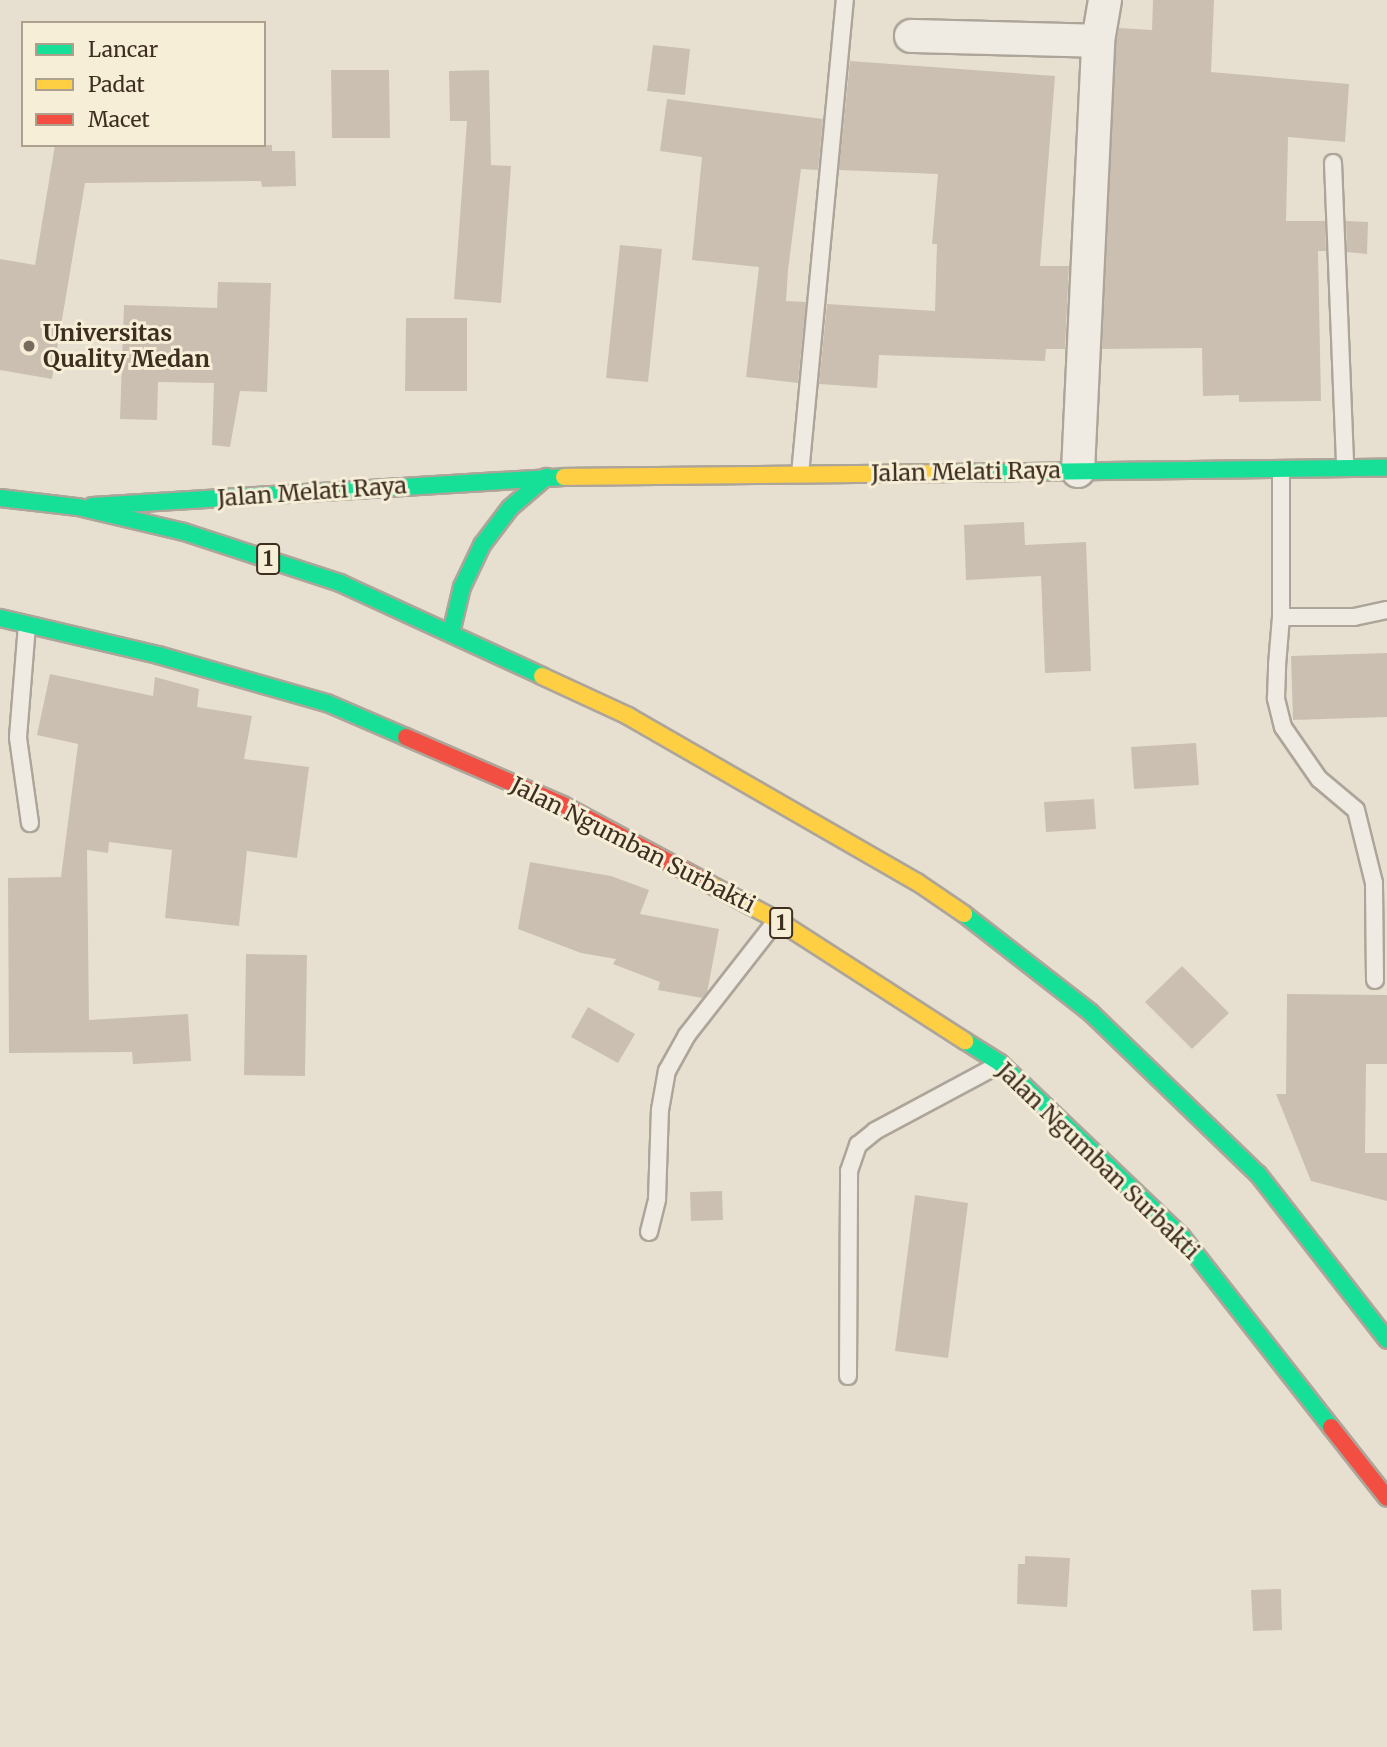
<!DOCTYPE html>
<style>
body{margin:0}
#map{position:relative;width:1387px;height:1747px;overflow:hidden;background:#e7e0d1;font-family:Merriweather,serif}
div>[style]{position:absolute}
[style*='--x']{left:calc(var(--x)*1px);top:calc(var(--y)*1px);width:calc(var(--w)*1px);rotate:calc(var(--a)*1deg)}
.building>*{inset:0;background:#cbbfb2}
.roads{filter:drop-shadow(2px 0 #ada599) drop-shadow(-2px 0 #ada599) drop-shadow(0 2px #ada599) drop-shadow(0 -2px #ada599)}
.lane>*{height:16px;margin:-8px;padding:0 8px;transform-origin:8px;border-radius:8px;background:#efebe3}
.street>*{height:32px;margin:-16px;padding:0 16px;transform-origin:16px;border-radius:16px;background:#efebe3}
.fast>*{height:16px;margin:-8px;padding:0 8px;transform-origin:8px;border-radius:8px;background:#16e098}
.slow>*{height:16px;margin:-8px;padding:0 8px;transform-origin:8px;border-radius:8px;background:#ffcf43}
.jam>*{height:16px;margin:-8px;padding:0 8px;transform-origin:8px;border-radius:8px;background:#f24e42}
.dots>*{width:19px;height:19px;translate:-50% -50%;box-sizing:border-box;border:4px solid #f7eed8;border-radius:50%}
span{translate:-50% -50%;white-space:nowrap;text-align:center;line-height:1.15;-webkit-text-stroke:6px #f7eed8;paint-order:stroke}
.shield-label span{padding:2px 5px;background:#f7eed8;border:2px solid;border-radius:5px;-webkit-text-stroke-width:0}
.shield-label{font-size:21px;color:#3d2e20;font-weight:700}
.poi-label{font-size:23px;color:#3d2e20;font-weight:700}
.left{translate:0 -50%;text-align:left}
.street-label{font-size:23px;color:#3d2e20}
.legend{position:absolute;left:21px;top:21px;width:245px;height:126px;box-sizing:border-box;background:#f7eed8;border:2px solid #ada18e;margin:0;padding:9px 12px;list-style:none;font-size:21px;color:#3d2e20}
.legend li{display:flex;align-items:center;gap:14px;height:35px}
.legend b{width:35px;border:2px solid #ada18e}
</style>
<div id="map">
<div class="building">
<i style="clip-path:polygon(1153px 0,1214px 0,1211px 72px,1349px 84px,1345px 142px,1288px 137px,1286px 221px,1325px 221px,1326px 251px,1318px 251px,1321px 401px,1239px 402px,1239px 395px,1203px 396px,1202px 348px,1102px 349px,1116px 43px,1119px 28px,1152px 30px)"></i>
<i style="clip-path:polygon(653px 45px,690px 49px,685px 95px,647px 91px)"></i>
<i style="clip-path:polygon(850px 61px,1055px 76px,1040px 266px,1069px 266px,1065px 349px,1046px 349px,1045px 361px,879px 355px,877px 388px,819px 384px,827px 304px,935px 311px,937px 244px,932px 244px,938px 174px,839px 170px)"></i>
<i style="clip-path:polygon(331px 70px,389px 70px,390px 138px,332px 138px)"></i>
<i style="clip-path:polygon(489px 70px,491px 165px,511px 166px,501px 303px,454px 299px,467px 121px,450px 121px,449px 71px)"></i>
<i style="clip-path:polygon(667px 99px,823px 119px,818px 170px,801px 169px,788px 270px,786px 301px,806px 302px,798px 383px,746px 377px,759px 267px,692px 260px,702px 157px,660px 151px)"></i>
<i style="clip-path:polygon(55px 145px,272px 145px,272px 151px,295px 151px,296px 186px,262px 187px,261px 181px,85px 183px,52px 379px,0 370px,0 259px,35px 265px)"></i>
<i style="clip-path:polygon(1346px 221px,1368px 222px,1367px 254px,1347px 252px)"></i>
<i style="clip-path:polygon(620px 245px,662px 249px,648px 382px,606px 378px)"></i>
<i style="clip-path:polygon(218px 282px,271px 283px,267px 392px,240px 391px,230px 447px,212px 445px,214px 383px,158px 382px,157px 420px,120px 419px,124px 305px,217px 308px)"></i>
<i style="clip-path:polygon(406px 318px,467px 318px,467px 391px,405px 391px)"></i>
<i style="clip-path:polygon(1024px 522px,1025px 545px,1086px 542px,1091px 671px,1045px 673px,1041px 576px,966px 580px,964px 525px)"></i>
<i style="clip-path:polygon(1387px 653px,1387px 717px,1293px 720px,1291px 656px)"></i>
<i style="clip-path:polygon(50px 674px,153px 696px,155px 677px,199px 689px,197px 707px,252px 716px,244px 759px,309px 767px,297px 858px,247px 851px,239px 926px,165px 918px,172px 850px,109px 842px,108px 853px,87px 850px,89px 1020px,188px 1014px,191px 1061px,133px 1064px,132px 1052px,9px 1053px,8px 878px,61px 877px,78px 744px,37px 735px)"></i>
<i style="clip-path:polygon(1196px 743px,1199px 785px,1134px 789px,1131px 747px)"></i>
<i style="clip-path:polygon(1094px 799px,1096px 829px,1046px 832px,1044px 802px)"></i>
<i style="clip-path:polygon(530px 862px,611px 876px,649px 890px,640px 914px,719px 929px,707px 993px,702px 998px,658px 990px,660px 982px,613px 964px,616px 959px,581px 953px,518px 929px)"></i>
<i style="clip-path:polygon(246px 954px,307px 955px,305px 1076px,244px 1075px)"></i>
<i style="clip-path:polygon(1182px 966px,1229px 1013px,1192px 1049px,1145px 1002px)"></i>
<i style="clip-path:polygon(1287px 994px,1387px 995px,1387px 1064px,1366px 1064px,1365px 1153px,1387px 1153px,1387px 1201px,1311px 1181px,1276px 1094px,1286px 1094px)"></i>
<i style="clip-path:polygon(588px 1007px,635px 1034px,618px 1063px,571px 1037px)"></i>
<i style="clip-path:polygon(722px 1191px,723px 1220px,691px 1221px,690px 1192px)"></i>
<i style="clip-path:polygon(915px 1195px,968px 1203px,948px 1358px,895px 1351px)"></i>
<i style="clip-path:polygon(1025px 1556px,1070px 1558px,1067px 1607px,1017px 1604px,1018px 1564px,1025px 1564px)"></i>
<i style="clip-path:polygon(1281px 1589px,1282px 1630px,1253px 1631px,1251px 1590px)"></i>
</div>
<div class="roads">
<div class="lane">
<i style="--x:1333;--y:163;--w:305;--a:87.7"></i>
<i style="--x:1281;--y:469;--w:148;--a:90"></i>
<i style="--x:800;--y:474;--w:476;--a:-84.6"></i>
<i style="--x:27;--y:625;--w:113;--a:94.6"></i>
<i style="--x:18;--y:738;--w:86;--a:82"></i>
<i style="--x:1375;--y:980;--w:97;--a:-90.6"></i>
<i style="--x:1374;--y:883;--w:75;--a:-103.9"></i>
<i style="--x:1356;--y:810;--w:48;--a:-140"></i>
<i style="--x:1319;--y:779;--w:63;--a:-124.7"></i>
<i style="--x:1283;--y:727;--w:30;--a:-104"></i>
<i style="--x:1276;--y:698;--w:33;--a:-88"></i>
<i style="--x:1277;--y:665;--w:48;--a:-85.2"></i>
<i style="--x:1281;--y:617;--w:73;--a:0"></i>
<i style="--x:1354;--y:617;--w:34;--a:-12"></i>
<i style="--x:649;--y:1232;--w:34;--a:-76"></i>
<i style="--x:657;--y:1199;--w:89;--a:-88.1"></i>
<i style="--x:660;--y:1110;--w:40;--a:-80"></i>
<i style="--x:667;--y:1071;--w:41;--a:-60.9"></i>
<i style="--x:687;--y:1035;--w:146;--a:-52"></i>
<i style="--x:848;--y:1376;--w:205;--a:-89.7"></i>
<i style="--x:849;--y:1171;--w:28;--a:-71"></i>
<i style="--x:858;--y:1145;--w:22;--a:-39"></i>
<i style="--x:875;--y:1131;--w:142;--a:-28.2"></i>
</div>
<div class="street">
<i style="--x:911;--y:36;--w:187;--a:1.5"></i>
<i style="--x:1078;--y:471;--w:430;--a:-87.3"></i>
<i style="--x:1098;--y:41;--w:42;--a:-80.3"></i>
</div>
<div class="fast">
<i style="--x:949;--y:473;--w:438;--a:-0.7"></i>
<i style="--x:0;--y:498;--w:79;--a:6.6"></i>
<i style="--x:78;--y:507;--w:109;--a:13.3"></i>
<i style="--x:184;--y:532;--w:164;--a:18.1"></i>
<i style="--x:340;--y:583;--w:222;--a:24.7"></i>
<i style="--x:92;--y:506;--w:473;--a:-3.5"></i>
<i style="--x:0;--y:618;--w:162;--a:13.2"></i>
<i style="--x:158;--y:655;--w:176;--a:15.9"></i>
<i style="--x:327;--y:703;--w:86;--a:23.3"></i>
<i style="--x:451;--y:633;--w:47;--a:-76.6"></i>
<i style="--x:462;--y:587;--w:47;--a:-64.5"></i>
<i style="--x:482;--y:545;--w:46;--a:-52.9"></i>
<i style="--x:510;--y:508;--w:48;--a:-40.7"></i>
<i style="--x:964;--y:914;--w:161;--a:37.9"></i>
<i style="--x:1091;--y:1013;--w:232;--a:44"></i>
<i style="--x:1258;--y:1174;--w:210;--a:52.1"></i>
<i style="--x:965;--y:1041;--w:41;--a:32.2"></i>
<i style="--x:1000;--y:1063;--w:252;--a:43.7"></i>
<i style="--x:1182;--y:1237;--w:241;--a:51.9"></i>
</div>
<div class="slow">
<i style="--x:564;--y:477;--w:385;--a:-0.6"></i>
<i style="--x:542;--y:676;--w:95;--a:24.9"></i>
<i style="--x:628;--y:716;--w:333;--a:29.9"></i>
<i style="--x:917;--y:882;--w:57;--a:34.2"></i>
<i style="--x:706;--y:882;--w:81;--a:28.2"></i>
<i style="--x:777;--y:920;--w:224;--a:32.8"></i>
</div>
<div class="jam">
<i style="--x:406;--y:737;--w:171;--a:23.4"></i>
<i style="--x:563;--y:805;--w:162;--a:28.3"></i>
<i style="--x:1331;--y:1427;--w:90;--a:51.7"></i>
</div>
</div>
<div class="dots">
<i style="left:29px;top:346px;background:#786c5e"></i>
</div>
<div class="shield-label">
<span style="left:268px;top:559px">1</span>
<span style="left:781px;top:923px">1</span>
</div>
<div class="poi-label">
<span class="left" style="left:43px;top:346px">Universitas<br>Quality Medan</span>
</div>
<div class="street-label">
<span style="left:966px;top:472px;rotate:-1deg">Jalan Melati Raya</span>
<span style="left:312px;top:492px;rotate:-4deg">Jalan Melati Raya</span>
<span style="left:633px;top:845px;rotate:27deg">Jalan Ngumban Surbakti</span>
<span style="left:1098px;top:1161px;rotate:44deg">Jalan Ngumban Surbakti</span>
</div>
<ul class="legend">
<li><b style="height:9px;background:#16e098"></b>Lancar</li>
<li><b style="height:9px;background:#ffcf43"></b>Padat</li>
<li><b style="height:9px;background:#f24e42"></b>Macet</li>
</ul>
</div>
